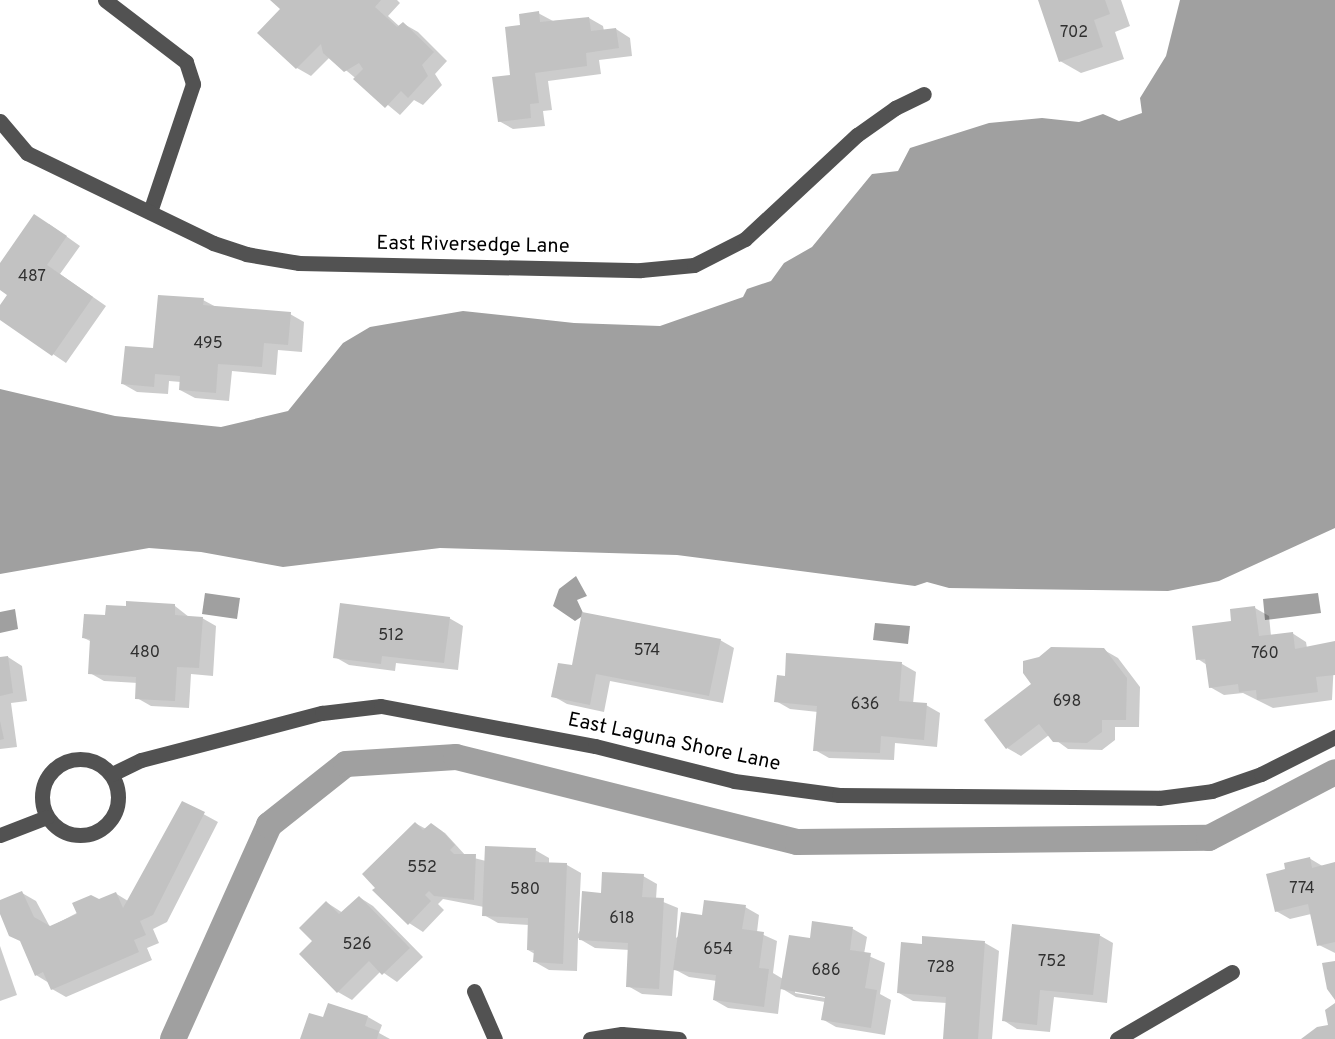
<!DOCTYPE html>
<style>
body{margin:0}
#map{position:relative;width:1335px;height:1039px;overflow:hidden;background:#fff;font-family:Overpass,sans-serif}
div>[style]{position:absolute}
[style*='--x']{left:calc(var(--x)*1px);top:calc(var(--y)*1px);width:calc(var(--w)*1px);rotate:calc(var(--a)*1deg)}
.water>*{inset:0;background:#a0a0a0}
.shadow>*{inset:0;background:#0003}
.canal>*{height:26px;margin:-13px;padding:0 13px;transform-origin:13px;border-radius:13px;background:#a0a0a0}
.building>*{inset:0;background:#c2c2c2}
.minor>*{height:15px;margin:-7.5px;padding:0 7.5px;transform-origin:7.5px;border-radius:7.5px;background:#525252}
.minor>.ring{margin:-7.5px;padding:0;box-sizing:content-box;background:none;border:15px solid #525252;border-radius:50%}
span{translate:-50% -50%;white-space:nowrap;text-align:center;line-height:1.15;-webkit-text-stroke:6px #fff;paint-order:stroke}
.number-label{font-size:16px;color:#303030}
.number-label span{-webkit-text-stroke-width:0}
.street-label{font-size:20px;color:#000}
</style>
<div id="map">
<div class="water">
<i style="clip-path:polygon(1180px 0,1335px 0,1335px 528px,1219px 581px,1168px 591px,949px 588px,927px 582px,915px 586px,677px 555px,473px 549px,440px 548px,283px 567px,201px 552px,149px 548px,0 574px,0 389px,115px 416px,221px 427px,288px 411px,343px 343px,370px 327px,463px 311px,574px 323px,660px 326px,743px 297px,747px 289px,771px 281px,784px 263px,812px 247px,872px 174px,898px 171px,910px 148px,989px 123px,1042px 118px,1079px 122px,1103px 114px,1119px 121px,1142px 113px,1140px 98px,1166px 56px)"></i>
<i style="clip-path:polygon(576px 576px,587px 596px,577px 600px,584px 615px,575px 621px,553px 606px,559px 589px)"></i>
<i style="clip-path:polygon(205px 593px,240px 598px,237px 619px,202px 614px)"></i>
<i style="clip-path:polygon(1318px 593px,1321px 613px,1265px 620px,1263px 599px)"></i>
<i style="clip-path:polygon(15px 609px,18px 629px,0 633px,0 612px)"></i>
<i style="clip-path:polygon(875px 623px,910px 626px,908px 644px,873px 640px)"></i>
</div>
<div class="shadow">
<i style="clip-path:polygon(272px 0,397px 0,400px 3px,388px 16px,400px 27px,404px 24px,418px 32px,447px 61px,435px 74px,442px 85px,423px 105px,414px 100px,400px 115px,330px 57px,311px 76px,297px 68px,282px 9px)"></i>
<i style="clip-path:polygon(1040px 0,1121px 0,1130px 26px,1115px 32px,1124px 59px,1081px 73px,1060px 61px)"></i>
<i style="clip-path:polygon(538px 13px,553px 21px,589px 18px,603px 26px,604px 31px,616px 29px,630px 38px,632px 56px,599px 60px,601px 74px,548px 81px,552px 110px,543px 111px,545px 126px,513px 129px,499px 121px,522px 26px)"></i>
<i style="clip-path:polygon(49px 224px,80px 246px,60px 274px,106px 306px,66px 363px,0 318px,0 308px,9px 294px,0 288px,0 265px)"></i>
<i style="clip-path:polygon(203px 300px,218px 308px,290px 314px,304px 322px,302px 352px,278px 350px,276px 375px,232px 371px,229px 401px,195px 398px,180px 390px,181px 382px,169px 381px,168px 394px,137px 392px,123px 384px)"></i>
<i style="clip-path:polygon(128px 603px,175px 606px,189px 617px,202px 618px,216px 626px,213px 676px,191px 674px,189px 708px,151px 706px,137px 698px,138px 683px,104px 681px,90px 673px,92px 642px,84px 638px,107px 617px,128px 608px)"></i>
<i style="clip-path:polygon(1255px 608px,1269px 616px,1271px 636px,1292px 633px,1306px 642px,1307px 648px,1335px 642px,1332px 700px,1273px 708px,1243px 693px,1224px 695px,1210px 687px,1207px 665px,1198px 659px,1233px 623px)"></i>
<i style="clip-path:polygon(449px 618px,463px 626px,458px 670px,396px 663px,395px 671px,349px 665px,335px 657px)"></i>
<i style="clip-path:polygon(720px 640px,734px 648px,723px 703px,610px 681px,604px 712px,567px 704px,553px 696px,573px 667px)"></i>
<i style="clip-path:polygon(1104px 650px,1118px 658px,1140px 687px,1139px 727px,1115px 727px,1115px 740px,1102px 750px,1068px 749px,1049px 735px,1021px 756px,1007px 748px)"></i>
<i style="clip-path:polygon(788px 655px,902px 664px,916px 672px,913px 704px,926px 705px,940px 713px,937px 747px,895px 743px,894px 760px,829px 758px,815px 750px,818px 712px,790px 709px,776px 701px,786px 677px)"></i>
<i style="clip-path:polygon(8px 657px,22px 666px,27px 701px,11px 703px,17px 747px,0 749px,0 658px)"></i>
<i style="clip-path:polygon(183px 803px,218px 822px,167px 922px,153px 929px,159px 943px,147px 948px,152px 960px,66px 997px,52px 989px,49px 983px,36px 975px,22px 941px,0 911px,0 902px,22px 893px,36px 901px,50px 927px,115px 893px,128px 901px)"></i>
<i style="clip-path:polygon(evenodd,415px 823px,426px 829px,431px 825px,445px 833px,466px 856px,486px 861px,535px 850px,549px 858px,549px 864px,567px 865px,581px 873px,578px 934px,602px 894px,643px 876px,657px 884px,656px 899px,678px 908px,676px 938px,703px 917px,745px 907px,759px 915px,757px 932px,777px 941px,773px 973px,783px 979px,811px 939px,814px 923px,853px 929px,867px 937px,864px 954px,885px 963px,880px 994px,891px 1000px,885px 1035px,836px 1027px,822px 1019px,825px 1002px,796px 997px,781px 988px,778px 1014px,728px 1008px,714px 1000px,717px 981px,689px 977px,674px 969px,672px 996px,642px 994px,628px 986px,630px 950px,595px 948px,578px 938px,577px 971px,549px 970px,535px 962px,535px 954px,528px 950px,529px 925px,498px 923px,484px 915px,484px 907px,443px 899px,438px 904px,444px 910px,423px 932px,409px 923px,415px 823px,795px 990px,832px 996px,832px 999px,795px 993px,795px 990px)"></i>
<i style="clip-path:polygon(1309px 858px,1324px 867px,1335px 864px,1335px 953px,1319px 945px,1311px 914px,1290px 919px,1276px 911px,1287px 870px)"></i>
<i style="clip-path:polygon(359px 897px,373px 906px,423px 957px,397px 982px,381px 971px,352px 1000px,338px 992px,314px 941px,326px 902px,343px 913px)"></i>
<i style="clip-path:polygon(1099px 935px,1113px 943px,1107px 1003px,1054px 997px,1050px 1032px,1017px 1029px,1003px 1020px)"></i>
<i style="clip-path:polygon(985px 943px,999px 951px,992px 1039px,944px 1039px,947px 1003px,913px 1001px,899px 993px,923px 945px)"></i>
<i style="clip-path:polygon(0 946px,17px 995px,0 1001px)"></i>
<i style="clip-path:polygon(329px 1005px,368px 1017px,382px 1025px,379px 1033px,390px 1039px,302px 1039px,324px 1019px)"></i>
</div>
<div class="canal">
<i style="--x:173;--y:1039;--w:235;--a:-65.8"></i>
<i style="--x:269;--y:825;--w:98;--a:-38.4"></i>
<i style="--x:346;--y:764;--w:110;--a:-3.6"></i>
<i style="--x:456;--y:757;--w:351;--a:14"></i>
<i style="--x:797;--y:842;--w:412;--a:-0.6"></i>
<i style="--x:1209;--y:838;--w:142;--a:-27.6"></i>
</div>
<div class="building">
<i style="clip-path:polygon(270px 0,381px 0,375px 7px,397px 27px,403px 22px,434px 52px,422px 65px,428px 76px,408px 98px,401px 91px,385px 108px,353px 79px,363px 69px,359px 63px,344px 72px,323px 53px,321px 44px,296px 69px,257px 33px,280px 9px)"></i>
<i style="clip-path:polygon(1038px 0,1105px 0,1110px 14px,1094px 20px,1103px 47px,1059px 62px)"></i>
<i style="clip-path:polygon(539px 11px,540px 22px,589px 17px,591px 31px,616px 28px,619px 48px,586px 53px,587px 66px,535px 73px,539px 103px,530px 104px,531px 118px,498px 122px,492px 77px,510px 75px,505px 27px,520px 25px,519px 14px)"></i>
<i style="clip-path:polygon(34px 214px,67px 236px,47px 265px,93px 297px,52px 356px,0 320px,0 305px,7px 295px,0 290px,0 263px)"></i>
<i style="clip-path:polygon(158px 295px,204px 298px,203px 305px,291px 312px,288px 345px,264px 343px,262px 367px,218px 364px,216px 393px,179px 390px,180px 376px,155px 374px,154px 387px,121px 384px,125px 346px,153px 348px)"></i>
<i style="clip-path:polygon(126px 601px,175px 604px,175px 615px,203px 617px,199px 668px,177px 667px,175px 701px,135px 699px,136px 677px,88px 674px,90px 639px,82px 638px,84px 614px,105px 615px,106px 605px,126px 606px)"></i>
<i style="clip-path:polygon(340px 603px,450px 617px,444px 663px,382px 656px,381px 664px,333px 658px)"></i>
<i style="clip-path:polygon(1255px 606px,1259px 636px,1293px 632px,1295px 649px,1335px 641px,1335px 675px,1316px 677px,1318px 692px,1257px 700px,1256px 690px,1239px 692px,1238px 684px,1209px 688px,1205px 659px,1196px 660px,1192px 626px,1231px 621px,1230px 609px)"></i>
<i style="clip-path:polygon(582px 612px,721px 639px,709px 696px,596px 674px,590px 705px,551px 697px,558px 663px,572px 665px)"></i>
<i style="clip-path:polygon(1051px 647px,1104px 648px,1127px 678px,1126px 720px,1102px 720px,1102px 732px,1087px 743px,1053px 742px,1039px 724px,1006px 749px,984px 720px,1031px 684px,1023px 673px,1023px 661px,1039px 657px)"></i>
<i style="clip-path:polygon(786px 653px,902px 662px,899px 701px,927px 703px,924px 740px,881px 736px,880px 753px,813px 751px,817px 706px,774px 702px,777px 675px,785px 676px)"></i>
<i style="clip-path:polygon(8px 656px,13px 693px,0 696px,0 657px)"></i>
<i style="clip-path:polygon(0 721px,4px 739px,0 740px)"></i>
<i style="clip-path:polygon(182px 801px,205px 812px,153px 915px,140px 921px,146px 935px,134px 940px,139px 952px,51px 990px,43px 972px,35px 976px,20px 941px,9px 936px,0 914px,0 900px,22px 891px,34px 917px,50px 926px,77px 914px,72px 903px,91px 895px,99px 899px,116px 892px,123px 908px)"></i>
<i style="clip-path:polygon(415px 822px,423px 830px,431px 823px,442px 831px,455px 845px,450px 850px,454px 854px,476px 854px,474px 900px,434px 896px,429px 891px,425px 895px,431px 901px,408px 925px,372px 890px,375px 888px,362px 874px)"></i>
<i style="clip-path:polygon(485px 846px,536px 848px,535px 862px,567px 863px,563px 964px,533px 962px,534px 950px,527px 950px,528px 918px,482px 916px)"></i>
<i style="clip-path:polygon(1310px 857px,1312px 868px,1335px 862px,1335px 942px,1317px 946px,1308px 904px,1275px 912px,1266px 874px,1285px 869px,1284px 863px)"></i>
<i style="clip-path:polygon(602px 872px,644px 874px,642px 897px,664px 898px,659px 989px,626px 987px,628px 943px,579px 940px,582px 891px,601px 893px)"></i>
<i style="clip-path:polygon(359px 896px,410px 948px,382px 975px,369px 961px,337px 993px,299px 954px,312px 941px,299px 928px,326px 901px,339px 914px)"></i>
<i style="clip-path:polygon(704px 900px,746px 905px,742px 929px,764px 932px,759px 968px,769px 969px,764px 1007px,713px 1000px,716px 975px,673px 970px,681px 912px,702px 915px)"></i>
<i style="clip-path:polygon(812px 921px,853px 927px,850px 950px,871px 953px,865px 988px,877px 990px,871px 1028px,821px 1020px,825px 997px,780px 989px,789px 935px,810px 938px)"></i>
<i style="clip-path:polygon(1012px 924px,1100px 934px,1093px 995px,1040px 990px,1037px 1025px,1002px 1021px)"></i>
<i style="clip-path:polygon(922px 936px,985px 941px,978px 1039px,943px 1039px,946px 997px,897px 993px,901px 942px,922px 944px)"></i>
<i style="clip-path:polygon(1335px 961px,1335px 1000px,1327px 989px,1322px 963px)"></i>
<i style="clip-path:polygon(328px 1003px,368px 1016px,365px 1026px,379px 1031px,377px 1039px,300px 1039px,309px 1013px,323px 1017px)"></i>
<i style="clip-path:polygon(1335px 1003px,1335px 1039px,1301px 1039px,1317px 1027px,1328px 1025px,1325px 1010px)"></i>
</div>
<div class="minor">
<i style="--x:105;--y:0;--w:102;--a:37.4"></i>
<i style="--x:186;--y:62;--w:23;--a:72"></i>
<i style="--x:193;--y:84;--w:135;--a:108.6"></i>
<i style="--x:0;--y:121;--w:42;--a:49.8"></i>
<i style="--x:27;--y:153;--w:207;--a:25.8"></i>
<i style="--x:213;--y:243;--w:35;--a:18"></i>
<i style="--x:246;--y:254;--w:54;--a:9.6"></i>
<i style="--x:299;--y:263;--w:342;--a:1.2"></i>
<i style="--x:641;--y:270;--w:53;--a:-5.4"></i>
<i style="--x:694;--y:265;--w:57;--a:-27"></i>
<i style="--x:745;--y:239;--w:153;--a:-42.9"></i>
<i style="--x:857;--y:135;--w:47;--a:-35.4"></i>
<i style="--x:895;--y:108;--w:32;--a:-26"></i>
<i class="ring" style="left:42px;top:759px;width:61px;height:61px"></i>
<i style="--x:112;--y:774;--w:32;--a:-26"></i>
<i style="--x:141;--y:760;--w:187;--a:-14.6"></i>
<i style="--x:322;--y:713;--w:59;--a:-6.8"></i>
<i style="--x:381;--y:706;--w:218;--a:10.6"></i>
<i style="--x:595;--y:746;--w:143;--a:14.1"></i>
<i style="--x:734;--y:781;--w:106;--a:7.6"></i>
<i style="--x:839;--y:795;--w:320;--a:0.5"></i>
<i style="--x:1159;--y:798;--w:53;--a:-7.5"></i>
<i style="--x:1212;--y:791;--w:52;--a:-19.1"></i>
<i style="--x:1261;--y:774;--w:83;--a:-26.6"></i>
<i style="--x:0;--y:835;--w:50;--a:-21"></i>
<i style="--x:474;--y:991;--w:52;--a:66.4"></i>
<i style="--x:590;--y:1039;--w:32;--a:-9"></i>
<i style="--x:622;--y:1034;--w:57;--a:5"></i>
<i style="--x:1117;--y:1039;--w:133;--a:-30.2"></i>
</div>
<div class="number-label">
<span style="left:1074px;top:33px">702</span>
<span style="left:32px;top:277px">487</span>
<span style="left:208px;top:344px">495</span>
<span style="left:391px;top:636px">512</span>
<span style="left:647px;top:651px">574</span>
<span style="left:145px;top:653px">480</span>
<span style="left:1265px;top:654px">760</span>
<span style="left:1067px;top:702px">698</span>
<span style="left:865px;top:705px">636</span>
<span style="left:422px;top:868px">552</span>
<span style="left:1302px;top:889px">774</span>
<span style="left:525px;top:890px">580</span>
<span style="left:622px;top:919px">618</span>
<span style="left:357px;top:945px">526</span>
<span style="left:718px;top:950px">654</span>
<span style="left:1052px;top:962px">752</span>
<span style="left:941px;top:968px">728</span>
<span style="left:826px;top:971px">686</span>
</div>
<div class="street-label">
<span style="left:473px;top:246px;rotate:1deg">East Riversedge Lane</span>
<span style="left:674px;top:743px;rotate:12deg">East Laguna Shore Lane</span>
</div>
</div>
